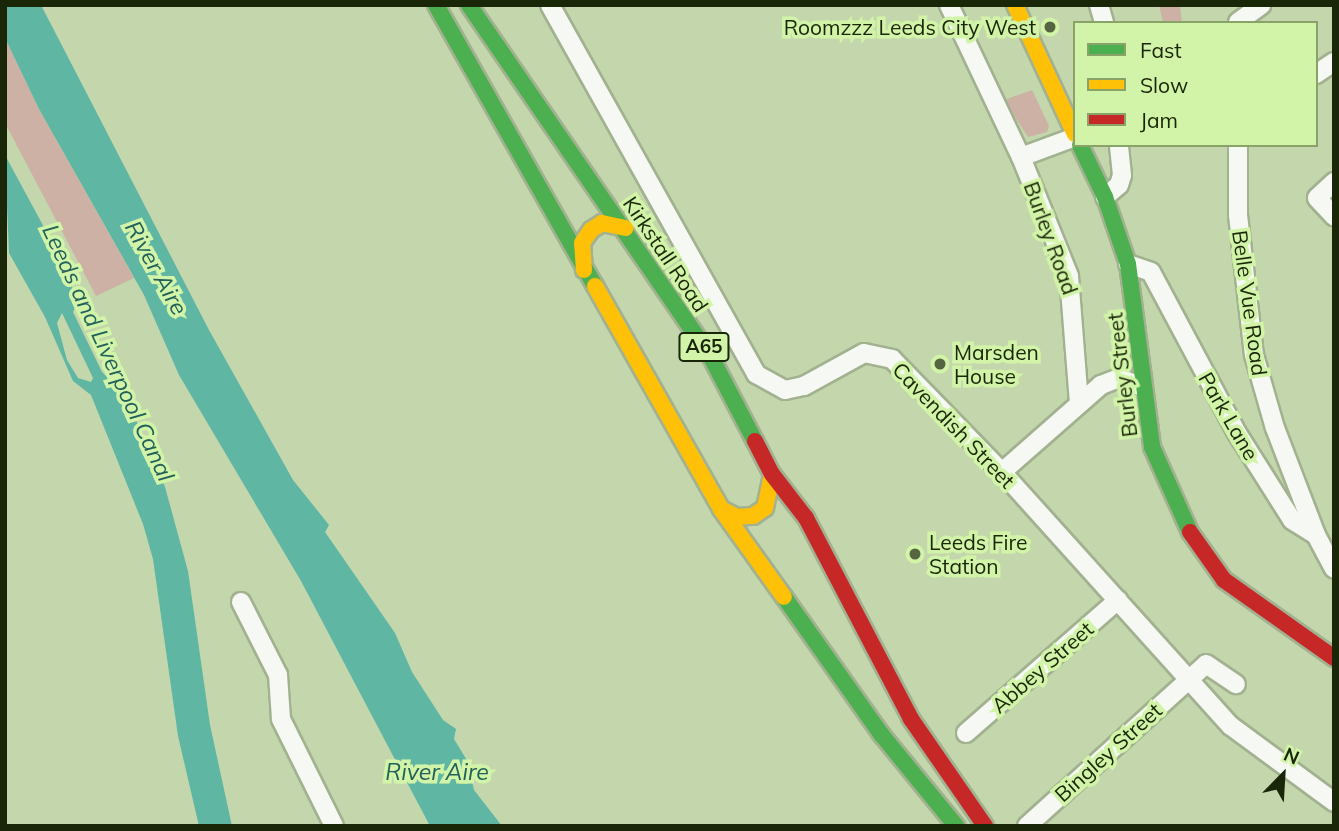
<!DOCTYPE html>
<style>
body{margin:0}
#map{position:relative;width:1339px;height:831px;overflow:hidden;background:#c3d6ac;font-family:Mulish,sans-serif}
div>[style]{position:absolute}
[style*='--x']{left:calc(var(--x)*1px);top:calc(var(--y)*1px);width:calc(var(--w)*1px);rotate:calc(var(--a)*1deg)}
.green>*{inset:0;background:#cdb1a4}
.water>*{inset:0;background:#5eb6a3}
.roads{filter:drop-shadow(2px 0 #a2b190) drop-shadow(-2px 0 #a2b190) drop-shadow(0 2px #a2b190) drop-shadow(0 -2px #a2b190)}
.street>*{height:18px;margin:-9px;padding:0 9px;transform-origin:9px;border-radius:9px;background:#f6f9f3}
.fast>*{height:16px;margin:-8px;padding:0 8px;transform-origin:8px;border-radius:8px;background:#4caf50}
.slow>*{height:16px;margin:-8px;padding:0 8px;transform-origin:8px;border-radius:8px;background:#ffc107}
.jam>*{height:16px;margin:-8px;padding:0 8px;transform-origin:8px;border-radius:8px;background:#c62828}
.dots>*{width:19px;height:19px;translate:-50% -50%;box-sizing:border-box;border:4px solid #d2f4a8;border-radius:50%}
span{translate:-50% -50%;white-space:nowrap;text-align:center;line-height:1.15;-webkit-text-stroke:7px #d2f4a8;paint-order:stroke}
.shield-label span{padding:2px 5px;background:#d2f4a8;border:2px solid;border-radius:5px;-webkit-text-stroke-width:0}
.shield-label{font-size:19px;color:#1a2608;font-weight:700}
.poi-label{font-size:21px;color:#1a2608}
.right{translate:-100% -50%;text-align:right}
.left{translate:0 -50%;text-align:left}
.street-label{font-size:21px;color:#1a2608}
.water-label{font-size:23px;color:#22605b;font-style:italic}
.frame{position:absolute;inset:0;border:7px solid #1a2608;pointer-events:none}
.legend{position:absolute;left:1073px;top:21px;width:245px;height:126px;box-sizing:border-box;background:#d2f4a8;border:2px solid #88a268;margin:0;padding:9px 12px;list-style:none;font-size:21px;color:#1a2608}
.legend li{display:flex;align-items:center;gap:14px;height:35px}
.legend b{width:35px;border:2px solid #88a268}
.north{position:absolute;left:1248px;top:740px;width:70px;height:70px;-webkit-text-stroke:5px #d2f4a8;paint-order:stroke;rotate:24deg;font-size:19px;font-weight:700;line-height:28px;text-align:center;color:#1a2608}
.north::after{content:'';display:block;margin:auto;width:24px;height:32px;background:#1a2608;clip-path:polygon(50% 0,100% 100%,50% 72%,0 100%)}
</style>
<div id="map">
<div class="green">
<i style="clip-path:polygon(1159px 5px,1180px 5px,1182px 23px,1163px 23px)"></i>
<i style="clip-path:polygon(5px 38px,39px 109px,134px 278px,96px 296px,5px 123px)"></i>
<i style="clip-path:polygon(1032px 90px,1049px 126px,1047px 132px,1028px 137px,1004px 100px)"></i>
</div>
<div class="water">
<i style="clip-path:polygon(5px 5px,41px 5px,209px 330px,293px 480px,329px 525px,325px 532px,395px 633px,412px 672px,443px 720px,456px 729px,454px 739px,468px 762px,474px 790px,502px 826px,430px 826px,301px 581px,179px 375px,144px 295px,39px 109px,5px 38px)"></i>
<i style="clip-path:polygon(evenodd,5px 155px,66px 268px,77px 302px,73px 312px,102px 372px,125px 395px,165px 487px,188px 571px,210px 725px,232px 826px,199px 826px,178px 736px,153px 559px,143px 524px,91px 395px,73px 381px,45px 317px,9px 253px,5px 155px,62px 313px,93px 378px,91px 382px,78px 378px,67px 360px,57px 323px,62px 313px)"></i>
</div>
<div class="roads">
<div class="street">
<i style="--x:550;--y:5;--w:423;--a:60.8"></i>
<i style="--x:756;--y:374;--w:33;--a:29"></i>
<i style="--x:785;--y:390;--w:19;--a:-12"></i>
<i style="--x:804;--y:386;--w:68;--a:-28.8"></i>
<i style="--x:864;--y:353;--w:29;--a:12"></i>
<i style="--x:892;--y:359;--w:158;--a:45.8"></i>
<i style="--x:1002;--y:472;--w:342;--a:48"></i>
<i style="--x:1231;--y:726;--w:128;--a:36.4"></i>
<i style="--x:949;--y:5;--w:168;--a:64.7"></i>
<i style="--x:1021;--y:157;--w:128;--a:68"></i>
<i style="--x:1069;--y:276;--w:127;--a:85.5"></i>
<i style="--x:1099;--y:5;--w:19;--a:74"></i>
<i style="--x:1238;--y:22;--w:29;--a:-36"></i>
<i style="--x:1316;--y:74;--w:22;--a:-34"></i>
<i style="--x:1238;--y:145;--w:70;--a:90"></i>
<i style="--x:1238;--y:215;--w:141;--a:83.5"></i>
<i style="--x:1254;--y:355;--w:76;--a:74"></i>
<i style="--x:1275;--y:428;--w:115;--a:69"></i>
<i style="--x:1021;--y:157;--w:58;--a:-20.3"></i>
<i style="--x:1334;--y:182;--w:23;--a:137"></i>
<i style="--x:1317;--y:198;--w:25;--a:47"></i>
<i style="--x:1105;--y:197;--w:18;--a:-41"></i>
<i style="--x:1119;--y:185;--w:10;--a:-73"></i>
<i style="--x:1122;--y:175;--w:30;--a:-96"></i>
<i style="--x:1128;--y:264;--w:24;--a:19"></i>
<i style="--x:1151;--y:272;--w:183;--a:61.9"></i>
<i style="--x:1237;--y:433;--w:103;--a:57.7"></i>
<i style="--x:1292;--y:520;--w:28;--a:32"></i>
<i style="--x:1316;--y:535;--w:38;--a:62"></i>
<i style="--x:1002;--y:472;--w:132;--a:-41.3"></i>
<i style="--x:1101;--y:385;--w:19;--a:-21"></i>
<i style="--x:1119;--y:378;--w:25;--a:21"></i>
<i style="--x:241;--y:602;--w:82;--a:63.1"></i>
<i style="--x:278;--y:675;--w:44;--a:86.1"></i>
<i style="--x:281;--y:719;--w:119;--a:63.6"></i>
<i style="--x:966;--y:733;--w:202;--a:-41.2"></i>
<i style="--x:1027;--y:826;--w:241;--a:-42.1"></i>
<i style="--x:1206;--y:664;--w:36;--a:34"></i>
</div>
<div class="fast">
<i style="--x:436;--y:5;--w:323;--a:60.5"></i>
<i style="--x:469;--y:5;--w:427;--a:55.5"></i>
<i style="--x:711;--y:357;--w:95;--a:62.4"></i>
<i style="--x:1080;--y:145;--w:58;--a:64.3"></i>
<i style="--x:1105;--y:197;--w:71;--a:71.1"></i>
<i style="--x:1128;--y:264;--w:185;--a:82.5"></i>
<i style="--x:1152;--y:447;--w:93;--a:65.9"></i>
<i style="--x:784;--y:597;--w:168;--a:54.7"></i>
<i style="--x:881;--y:734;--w:119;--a:50.8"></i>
</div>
<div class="slow">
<i style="--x:1015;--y:5;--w:142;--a:65.1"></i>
<i style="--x:584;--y:270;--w:27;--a:-94"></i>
<i style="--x:582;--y:243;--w:16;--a:-55"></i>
<i style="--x:591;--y:230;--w:13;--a:-32"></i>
<i style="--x:602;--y:223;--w:24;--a:12"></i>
<i style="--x:595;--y:286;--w:256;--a:60.5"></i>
<i style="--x:721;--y:509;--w:108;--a:54.4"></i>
<i style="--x:721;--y:509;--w:18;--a:27"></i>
<i style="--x:737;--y:517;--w:16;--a:-4"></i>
<i style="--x:753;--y:516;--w:14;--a:-34"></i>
<i style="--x:765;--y:508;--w:35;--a:-78"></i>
</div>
<div class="jam">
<i style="--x:755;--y:441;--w:37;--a:63"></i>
<i style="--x:772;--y:474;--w:56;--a:52.3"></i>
<i style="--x:806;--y:518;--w:227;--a:62.4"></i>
<i style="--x:911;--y:719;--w:130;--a:55.3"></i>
<i style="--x:1190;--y:532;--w:59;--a:54.7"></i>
<i style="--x:1224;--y:580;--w:135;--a:35.3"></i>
</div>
</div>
<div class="dots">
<i style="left:1050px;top:27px;background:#556441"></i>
<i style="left:940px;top:364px;background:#556441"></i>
<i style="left:915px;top:554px;background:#556441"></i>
</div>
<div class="shield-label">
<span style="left:704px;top:347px">A65</span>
</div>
<div class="poi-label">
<span class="right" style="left:1036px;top:27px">Roomzzz Leeds City West</span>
<span class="left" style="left:954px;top:364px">Marsden<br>House</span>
<span class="left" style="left:929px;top:554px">Leeds Fire<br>Station</span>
</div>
<div class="street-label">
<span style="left:1051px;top:238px;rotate:70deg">Burley Road</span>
<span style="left:666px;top:254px;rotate:56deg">Kirkstall Road</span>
<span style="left:1250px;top:303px;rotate:82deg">Belle Vue Road</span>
<span style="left:1122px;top:375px;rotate:-97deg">Burley Street</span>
<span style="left:1229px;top:416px;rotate:60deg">Park Lane</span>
<span style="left:954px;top:425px;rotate:46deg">Cavendish Street</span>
<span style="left:1042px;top:667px;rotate:-41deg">Abbey Street</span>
<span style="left:1108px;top:752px;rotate:-42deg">Bingley Street</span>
</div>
<div class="water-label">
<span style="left:156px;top:268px;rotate:61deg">River Aire</span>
<span style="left:108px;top:353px;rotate:65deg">Leeds and Liverpool Canal</span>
<span style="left:437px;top:772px">River Aire</span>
</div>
<div class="frame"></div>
<ul class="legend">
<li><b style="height:9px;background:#4caf50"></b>Fast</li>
<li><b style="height:9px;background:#ffc107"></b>Slow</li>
<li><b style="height:9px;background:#c62828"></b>Jam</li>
</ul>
<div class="north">N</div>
</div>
